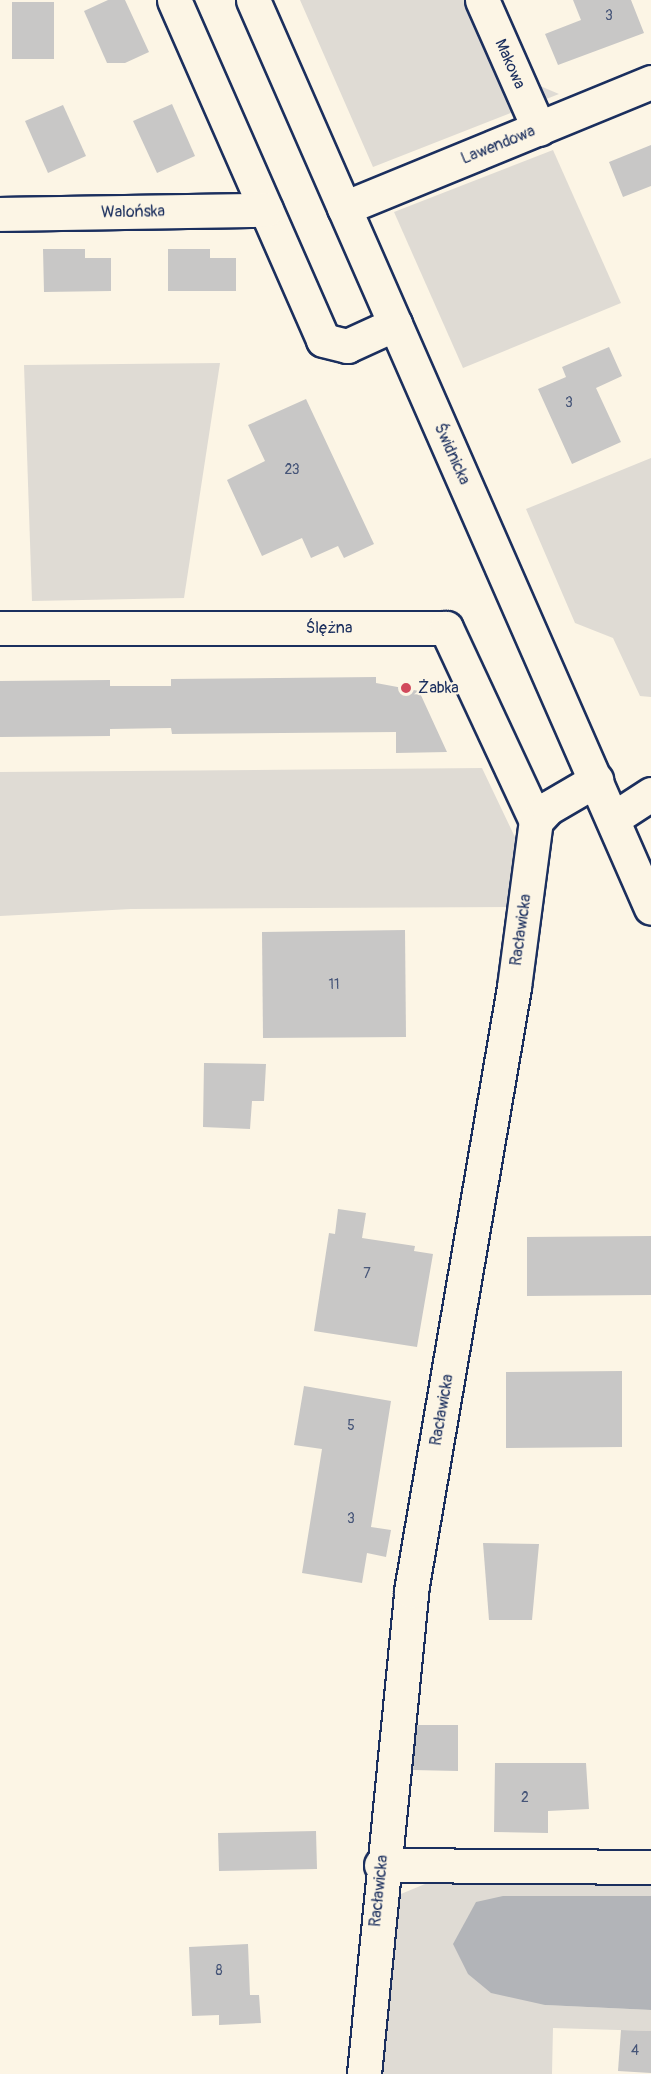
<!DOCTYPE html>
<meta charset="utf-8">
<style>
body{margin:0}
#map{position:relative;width:651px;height:2074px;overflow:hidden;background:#fcf5e5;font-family:Pangolin,sans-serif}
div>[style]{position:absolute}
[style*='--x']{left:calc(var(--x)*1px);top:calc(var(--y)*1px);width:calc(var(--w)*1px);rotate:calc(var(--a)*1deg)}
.green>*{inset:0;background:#dfdbd4}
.water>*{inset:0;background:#b2b4b8}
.building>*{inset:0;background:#c8c7c6}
.roads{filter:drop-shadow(2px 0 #1b2f5e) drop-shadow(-2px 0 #1b2f5e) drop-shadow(0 2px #1b2f5e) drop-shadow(0 -2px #1b2f5e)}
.minor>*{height:33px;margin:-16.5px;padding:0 16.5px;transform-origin:16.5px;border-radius:16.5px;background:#fcf5e5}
.dots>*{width:16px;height:16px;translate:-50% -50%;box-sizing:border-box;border:3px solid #fcf5e5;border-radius:50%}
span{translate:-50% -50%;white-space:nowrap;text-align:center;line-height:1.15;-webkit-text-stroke:4.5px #fcf5e5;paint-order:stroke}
.number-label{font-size:14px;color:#465578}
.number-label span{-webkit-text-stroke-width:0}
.street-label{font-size:16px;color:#1b2f5e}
.poi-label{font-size:16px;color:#1b2f5e}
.left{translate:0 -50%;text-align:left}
</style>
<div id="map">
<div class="green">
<i style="clip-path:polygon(300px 0,497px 0,533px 83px,559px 94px,373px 167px)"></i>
<i style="clip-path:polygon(553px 150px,621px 303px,463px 368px,394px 212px)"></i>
<i style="clip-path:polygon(220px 363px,184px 598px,32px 601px,24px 365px)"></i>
<i style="clip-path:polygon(651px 458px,651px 697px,640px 696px,613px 638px,575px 623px,526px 509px)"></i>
<i style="clip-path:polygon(482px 768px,522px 852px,517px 907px,131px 909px,0 916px,0 772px)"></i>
<i style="clip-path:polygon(442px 1877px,651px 1877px,651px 1896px,503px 1896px,545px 2005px,651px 2010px,651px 2031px,553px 2028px,552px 2074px,377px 2074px,396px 1896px)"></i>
</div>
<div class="water">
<i style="clip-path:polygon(503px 1896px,651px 1896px,651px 2010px,545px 2005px,491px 1993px,468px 1974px,453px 1944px,476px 1902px)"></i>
</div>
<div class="building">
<i style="clip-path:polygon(108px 0,125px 0,149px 52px,125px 63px,107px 63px,84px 11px)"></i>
<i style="clip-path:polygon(573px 0,631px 0,644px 33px,558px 65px,545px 34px,581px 20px)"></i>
<i style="clip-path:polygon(12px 2px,54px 2px,54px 59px,12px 59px)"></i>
<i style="clip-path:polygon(172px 104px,195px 156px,157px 173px,133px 121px)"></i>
<i style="clip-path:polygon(63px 105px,86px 156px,48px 173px,25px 121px)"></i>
<i style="clip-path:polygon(651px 145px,651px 186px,623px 197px,609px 162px)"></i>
<i style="clip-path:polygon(43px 249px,85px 249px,85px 258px,111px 258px,111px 291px,44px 292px)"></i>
<i style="clip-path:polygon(168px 249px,210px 249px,210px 258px,236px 258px,236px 291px,168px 291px)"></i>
<i style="clip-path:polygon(609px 347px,622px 376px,596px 388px,621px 442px,572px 464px,538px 389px,566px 377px,562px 367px)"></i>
<i style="clip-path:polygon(306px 399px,374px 544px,344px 558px,338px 546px,311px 558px,302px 538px,262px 556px,227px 480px,265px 461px,248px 425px)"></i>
<i style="clip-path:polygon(376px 677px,376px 683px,419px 691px,447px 752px,396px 753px,396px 732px,172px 734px,171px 728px,110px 729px,110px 736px,0 737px,0 681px,110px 680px,110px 686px,171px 686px,171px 679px)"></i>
<i style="clip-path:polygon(405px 930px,406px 1037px,263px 1038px,262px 932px)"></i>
<i style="clip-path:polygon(204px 1063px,266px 1064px,264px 1101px,252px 1101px,250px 1129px,203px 1127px)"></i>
<i style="clip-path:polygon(338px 1209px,366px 1213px,362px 1238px,415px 1246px,414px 1251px,433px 1254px,417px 1347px,314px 1331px,329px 1233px,335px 1234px)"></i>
<i style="clip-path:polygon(651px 1236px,651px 1295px,527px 1296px,527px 1237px)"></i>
<i style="clip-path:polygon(622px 1371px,622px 1447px,506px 1448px,506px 1372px)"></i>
<i style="clip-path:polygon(304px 1386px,391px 1401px,371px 1527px,391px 1530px,386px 1557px,367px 1553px,362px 1583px,302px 1573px,322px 1449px,294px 1445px)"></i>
<i style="clip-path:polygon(483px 1543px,539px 1544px,532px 1620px,489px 1620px)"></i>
<i style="clip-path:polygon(417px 1725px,458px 1725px,458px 1771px,413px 1770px)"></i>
<i style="clip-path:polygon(495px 1763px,586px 1763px,589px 1809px,548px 1811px,548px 1833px,494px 1832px)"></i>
<i style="clip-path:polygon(316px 1831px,317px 1869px,219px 1871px,218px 1833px)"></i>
<i style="clip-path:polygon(248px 1944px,250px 1995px,259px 1995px,261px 2023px,219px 2025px,219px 2015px,192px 2016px,189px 1947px)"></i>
<i style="clip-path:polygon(621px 2030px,651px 2031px,651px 2073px,618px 2071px)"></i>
</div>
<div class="roads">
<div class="minor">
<i style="--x:174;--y:0;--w:371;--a:66.3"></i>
<i style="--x:323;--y:340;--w:25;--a:14"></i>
<i style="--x:347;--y:346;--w:53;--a:-24.6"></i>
<i style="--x:253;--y:0;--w:991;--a:66.33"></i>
<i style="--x:482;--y:0;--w:141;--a:66.2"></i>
<i style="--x:344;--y:208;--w:332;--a:-22.3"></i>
<i style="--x:0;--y:214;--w:266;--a:-0.9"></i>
<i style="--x:0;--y:628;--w:446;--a:0"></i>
<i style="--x:446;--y:628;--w:213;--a:65"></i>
<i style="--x:614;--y:818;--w:44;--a:-33"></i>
<i style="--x:381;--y:1865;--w:270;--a:0.4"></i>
<i style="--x:364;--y:2074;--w:485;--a:-84.4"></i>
<i style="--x:411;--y:1591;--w:613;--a:-80.32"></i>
<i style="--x:514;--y:987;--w:167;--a:-82.5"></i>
<i style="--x:536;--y:821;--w:18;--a:-47"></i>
<i style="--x:548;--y:808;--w:56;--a:-30.3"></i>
</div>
</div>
<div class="dots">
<i style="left:406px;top:688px;background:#d1495b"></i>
</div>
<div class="number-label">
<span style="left:609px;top:16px">3</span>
<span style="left:569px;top:403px">3</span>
<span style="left:292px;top:470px">23</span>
<span style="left:334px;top:985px">11</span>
<span style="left:367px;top:1274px">7</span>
<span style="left:351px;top:1426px">5</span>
<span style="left:351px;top:1519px">3</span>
<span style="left:525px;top:1798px">2</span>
<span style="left:219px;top:1971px">8</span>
<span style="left:635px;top:2051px">4</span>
</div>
<div class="street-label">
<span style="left:510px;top:64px;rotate:66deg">Makowa</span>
<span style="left:498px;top:145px;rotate:-22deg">Lawendowa</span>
<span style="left:133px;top:212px;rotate:-1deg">Walońska</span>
<span style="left:452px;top:454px;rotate:66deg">Świdnicka</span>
<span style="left:329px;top:628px">Ślężna</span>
<span style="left:521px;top:930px;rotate:-82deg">Racławicka</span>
<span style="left:442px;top:1410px;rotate:-80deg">Racławicka</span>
<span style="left:379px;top:1891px;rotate:-84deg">Racławicka</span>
</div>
<div class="poi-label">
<span class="left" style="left:418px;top:688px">Żabka</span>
</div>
</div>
